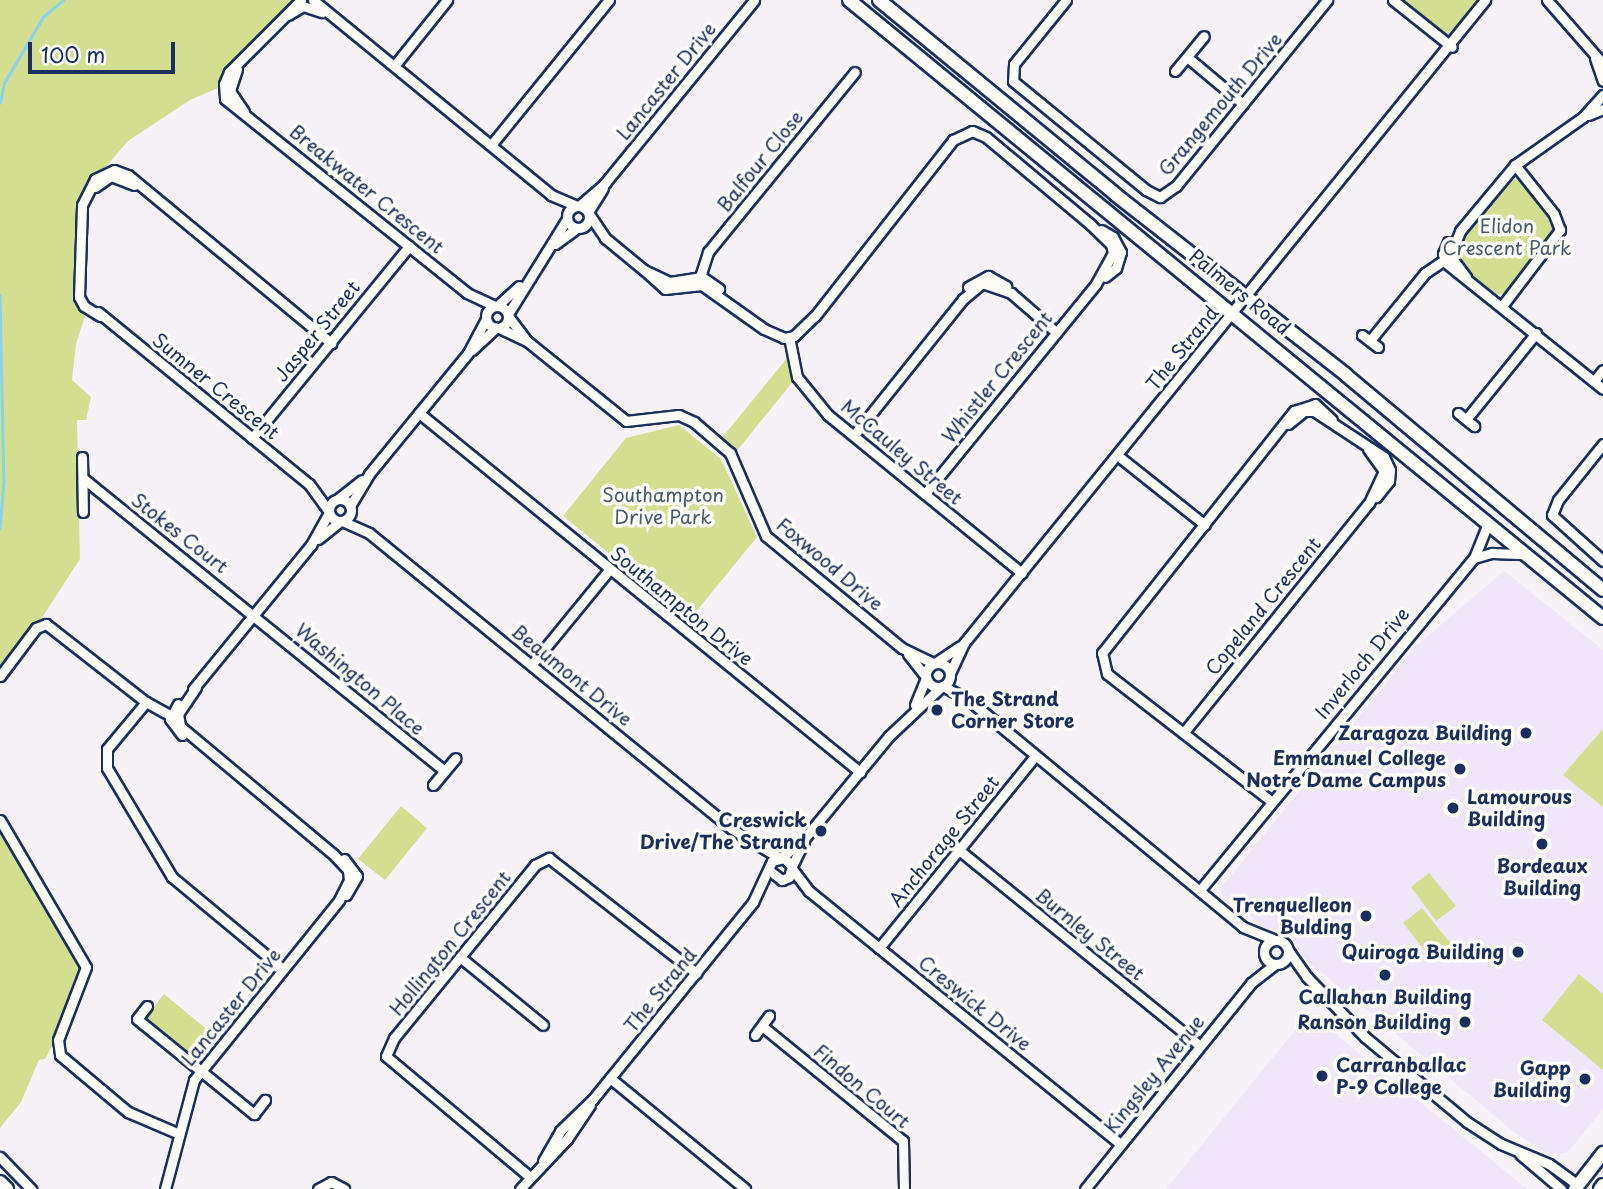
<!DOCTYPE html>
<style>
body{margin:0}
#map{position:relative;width:1603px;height:1189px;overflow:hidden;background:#f7f2f8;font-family:"Playpen Sans",sans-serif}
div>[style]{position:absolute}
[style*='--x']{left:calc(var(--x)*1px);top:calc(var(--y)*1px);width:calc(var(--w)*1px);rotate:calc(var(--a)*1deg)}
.built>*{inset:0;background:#efe6f9}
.green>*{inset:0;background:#d3de91}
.stream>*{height:2.5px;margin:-1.25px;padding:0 1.25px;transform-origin:1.25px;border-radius:1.25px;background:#89d3ea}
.roads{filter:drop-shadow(2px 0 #1b2f5e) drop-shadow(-2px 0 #1b2f5e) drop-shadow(0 2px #1b2f5e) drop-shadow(0 -2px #1b2f5e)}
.minor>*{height:9px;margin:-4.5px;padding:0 4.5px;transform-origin:4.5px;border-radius:4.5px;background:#fdfcf7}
.minor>.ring{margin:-4.5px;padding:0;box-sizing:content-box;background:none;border:9px solid #fdfcf7;border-radius:50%}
.secondary>*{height:12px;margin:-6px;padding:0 6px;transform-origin:6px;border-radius:6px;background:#fdfcf7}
.dots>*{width:19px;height:19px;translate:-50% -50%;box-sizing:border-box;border:4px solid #fdfcf7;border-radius:50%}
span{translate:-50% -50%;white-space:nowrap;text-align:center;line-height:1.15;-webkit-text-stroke:7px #fdfcf7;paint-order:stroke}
.street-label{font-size:19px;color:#1b2f5e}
.park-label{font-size:19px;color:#495b6b}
.poi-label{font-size:19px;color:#1b2f5e;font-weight:700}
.left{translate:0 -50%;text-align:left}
.right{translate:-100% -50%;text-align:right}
.scale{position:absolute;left:28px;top:42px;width:147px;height:32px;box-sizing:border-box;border:4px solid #1b2f5e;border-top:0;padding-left:9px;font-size:21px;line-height:24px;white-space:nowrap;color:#1b2f5e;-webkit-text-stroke:5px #fdfcf7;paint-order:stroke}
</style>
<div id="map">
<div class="built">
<i style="clip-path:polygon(1504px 571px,1603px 650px,1603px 1109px,1568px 1152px,1549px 1155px,1513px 1131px,1302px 956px,1293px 938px,1285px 931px,1267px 929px,1222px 894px,1221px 888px,1416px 646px)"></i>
<i style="clip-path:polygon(1309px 1013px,1467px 1140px,1527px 1189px,1166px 1189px)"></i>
</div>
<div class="green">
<i style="clip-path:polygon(0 0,299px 0,222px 78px,218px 88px,190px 100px,128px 141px,78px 199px,80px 305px,85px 316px,76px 344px,72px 380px,91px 397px,86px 420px,77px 420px,80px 559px,41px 619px,0 669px)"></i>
<i style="clip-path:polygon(1399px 0,1482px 0,1447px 35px)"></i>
<i style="clip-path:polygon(1515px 179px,1525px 184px,1556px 228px,1507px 293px,1498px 295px,1460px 266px,1453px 253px,1504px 184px)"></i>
<i style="clip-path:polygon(788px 357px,795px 379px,736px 452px,721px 439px)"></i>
<i style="clip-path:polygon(679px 425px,721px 459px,757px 537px,690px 619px,563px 516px,626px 438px)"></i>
<i style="clip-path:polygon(1603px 729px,1603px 807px,1563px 775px)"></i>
<i style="clip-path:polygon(401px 806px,427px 828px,385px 880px,358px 859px)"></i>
<i style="clip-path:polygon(0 828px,82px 972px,53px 1044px,45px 1059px,39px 1060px,21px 1102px,0 1128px)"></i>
<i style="clip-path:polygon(1429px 873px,1456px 906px,1436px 921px,1411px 887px)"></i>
<i style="clip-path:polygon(1422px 908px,1452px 945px,1433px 961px,1403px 923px)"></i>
<i style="clip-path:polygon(1579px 974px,1603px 994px,1603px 1070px,1542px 1020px)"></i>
<i style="clip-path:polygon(164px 994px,215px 1036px,194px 1061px,144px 1019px)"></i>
</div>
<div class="stream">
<i style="--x:0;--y:103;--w:20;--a:-79"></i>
<i style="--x:4;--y:83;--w:77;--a:-59.4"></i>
<i style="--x:43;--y:17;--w:26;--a:-40"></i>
<i style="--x:0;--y:295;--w:186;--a:88.8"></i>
<i style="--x:4;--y:481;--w:48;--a:94.8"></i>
</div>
<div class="roads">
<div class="minor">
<i style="--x:301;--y:0;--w:102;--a:135"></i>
<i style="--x:229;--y:72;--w:13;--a:113"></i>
<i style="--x:224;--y:84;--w:15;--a:86"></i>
<i style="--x:225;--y:99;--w:310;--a:38.7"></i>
<i style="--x:467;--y:293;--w:31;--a:25"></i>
<i style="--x:313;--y:0;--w:308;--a:39.3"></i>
<i style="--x:551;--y:195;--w:28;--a:23"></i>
<i style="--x:1066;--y:0;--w:82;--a:129.1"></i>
<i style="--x:1014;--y:64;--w:17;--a:93"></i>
<i style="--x:1013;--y:81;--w:172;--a:39.3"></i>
<i style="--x:1146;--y:190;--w:16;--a:27"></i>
<i style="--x:1160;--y:197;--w:19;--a:-35"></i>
<i style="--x:1176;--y:186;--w:240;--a:-50.9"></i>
<i style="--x:1393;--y:0;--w:75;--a:38.5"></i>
<i style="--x:1547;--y:0;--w:85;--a:48.8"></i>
<i style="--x:288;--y:15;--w:17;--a:-31"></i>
<i style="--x:303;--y:6;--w:20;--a:18"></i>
<i style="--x:1187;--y:57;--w:73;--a:40"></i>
<i style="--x:1595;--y:58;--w:24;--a:71"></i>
<i style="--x:394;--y:66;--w:85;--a:-51.2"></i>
<i style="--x:237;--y:69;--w:23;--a:108"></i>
<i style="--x:230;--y:91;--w:25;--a:56"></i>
<i style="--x:1175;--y:71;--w:45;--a:-50.4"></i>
<i style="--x:1588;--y:115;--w:16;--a:-22"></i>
<i style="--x:491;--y:145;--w:187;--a:-50.9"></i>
<i style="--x:95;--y:187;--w:19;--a:-35"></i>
<i style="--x:111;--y:176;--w:25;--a:21"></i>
<i class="ring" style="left:567px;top:206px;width:13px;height:13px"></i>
<i style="--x:579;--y:206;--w:35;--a:-41"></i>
<i style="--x:605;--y:183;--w:236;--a:-50.8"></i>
<i style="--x:588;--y:212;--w:28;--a:-58"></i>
<i style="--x:589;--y:214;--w:29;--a:56"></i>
<i style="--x:605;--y:238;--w:50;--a:39.4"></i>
<i style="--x:644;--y:270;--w:29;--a:25"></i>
<i style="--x:670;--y:282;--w:32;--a:-9"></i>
<i style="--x:702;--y:277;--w:21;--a:35"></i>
<i style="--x:1101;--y:230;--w:14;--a:30"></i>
<i style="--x:1113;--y:237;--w:17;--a:62"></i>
<i style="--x:1121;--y:252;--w:17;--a:107"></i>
<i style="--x:1116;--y:268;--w:14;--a:141"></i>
<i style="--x:1448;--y:242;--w:13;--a:113"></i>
<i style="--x:1443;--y:254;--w:9;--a:72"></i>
<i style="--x:1446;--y:263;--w:201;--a:38.7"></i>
<i style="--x:555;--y:244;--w:27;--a:-36"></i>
<i style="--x:644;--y:270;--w:28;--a:42"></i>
<i style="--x:665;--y:289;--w:37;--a:-6"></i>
<i style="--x:702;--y:285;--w:76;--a:35.4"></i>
<i style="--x:764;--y:329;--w:22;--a:24"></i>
<i style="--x:784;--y:338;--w:10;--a:-11"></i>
<i style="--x:794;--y:336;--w:29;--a:-44"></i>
<i style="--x:815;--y:316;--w:224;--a:-51.9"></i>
<i style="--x:953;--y:140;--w:21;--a:-25"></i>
<i style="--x:972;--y:131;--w:15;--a:23"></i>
<i style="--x:986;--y:137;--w:136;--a:39.9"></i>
<i style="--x:1090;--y:224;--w:29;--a:44"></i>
<i style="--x:1111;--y:244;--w:9;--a:77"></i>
<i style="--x:1113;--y:253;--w:35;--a:119"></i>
<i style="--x:1096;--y:284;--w:271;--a:129.2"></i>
<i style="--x:1466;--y:277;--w:26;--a:-127"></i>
<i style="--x:1450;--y:256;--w:27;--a:-68"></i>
<i style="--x:1460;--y:231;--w:86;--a:-50.2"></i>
<i style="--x:1515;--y:165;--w:83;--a:-35.2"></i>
<i style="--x:1583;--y:117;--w:30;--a:-48"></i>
<i style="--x:698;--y:283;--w:33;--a:-72"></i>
<i style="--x:708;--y:252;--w:232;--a:-50.8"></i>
<i style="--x:968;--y:287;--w:23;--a:-29"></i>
<i style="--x:988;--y:276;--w:21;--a:29"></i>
<i class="ring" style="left:486px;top:306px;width:13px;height:13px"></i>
<i style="--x:497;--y:306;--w:30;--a:-42"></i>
<i style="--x:1502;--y:306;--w:96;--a:-52.7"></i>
<i style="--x:1560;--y:230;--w:17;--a:-111"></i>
<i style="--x:1554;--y:214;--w:63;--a:-128.5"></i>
<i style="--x:98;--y:312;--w:272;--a:39.2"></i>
<i style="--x:309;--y:484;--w:34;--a:54"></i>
<i style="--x:508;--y:314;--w:112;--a:-58.2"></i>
<i style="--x:100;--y:316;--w:19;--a:-148"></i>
<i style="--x:84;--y:306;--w:10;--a:-119"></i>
<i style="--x:79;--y:297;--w:92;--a:-88.1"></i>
<i style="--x:82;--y:205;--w:29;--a:-63"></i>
<i style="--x:95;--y:179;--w:21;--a:-25"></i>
<i style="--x:114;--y:170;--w:15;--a:20"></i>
<i style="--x:128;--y:175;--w:264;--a:39.6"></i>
<i style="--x:508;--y:316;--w:30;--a:53"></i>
<i style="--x:499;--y:328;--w:31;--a:25"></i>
<i style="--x:527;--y:341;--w:127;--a:38.9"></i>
<i style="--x:626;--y:421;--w:53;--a:-6.5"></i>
<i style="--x:679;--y:415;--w:17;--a:25"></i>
<i style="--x:694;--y:422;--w:48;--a:40.7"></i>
<i style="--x:730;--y:453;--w:90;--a:66.6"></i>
<i style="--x:766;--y:536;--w:176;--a:39.5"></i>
<i style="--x:902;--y:648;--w:34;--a:26"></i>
<i style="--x:1362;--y:335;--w:20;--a:37"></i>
<i style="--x:789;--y:337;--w:41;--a:78.7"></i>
<i style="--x:797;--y:377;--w:49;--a:50.8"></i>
<i style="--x:828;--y:415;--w:250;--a:39.2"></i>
<i style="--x:1372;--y:338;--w:84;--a:-50.8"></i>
<i style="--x:1425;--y:273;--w:29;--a:-34"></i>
<i style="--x:472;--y:350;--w:33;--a:-43"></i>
<i style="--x:1594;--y:381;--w:14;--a:-51"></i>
<i style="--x:419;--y:413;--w:569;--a:39.15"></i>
<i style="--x:1458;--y:413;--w:21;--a:39"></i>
<i style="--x:1468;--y:417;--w:108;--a:-51"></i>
<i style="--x:1288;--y:424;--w:21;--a:-39"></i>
<i style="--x:1304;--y:411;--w:10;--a:0"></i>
<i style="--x:1314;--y:411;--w:84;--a:33.3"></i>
<i style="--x:1384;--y:457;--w:14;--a:65"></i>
<i style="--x:1390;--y:470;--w:11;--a:95"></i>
<i style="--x:1389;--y:481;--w:21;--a:129"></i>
<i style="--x:854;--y:435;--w:174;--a:-51.3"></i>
<i style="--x:963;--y:299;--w:25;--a:-40"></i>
<i style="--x:982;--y:283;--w:31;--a:19"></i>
<i style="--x:1011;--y:293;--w:60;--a:40.9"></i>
<i style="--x:252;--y:438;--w:248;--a:-50.7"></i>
<i style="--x:1603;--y:444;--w:72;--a:128.8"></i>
<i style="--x:1558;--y:500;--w:16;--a:112"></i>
<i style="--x:1552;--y:515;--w:69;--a:42"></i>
<i style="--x:1117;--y:455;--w:112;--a:38.5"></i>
<i style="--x:82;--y:457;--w:55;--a:89"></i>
<i style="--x:84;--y:479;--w:464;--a:39"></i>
<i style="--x:339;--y:498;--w:29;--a:-38"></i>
<i class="ring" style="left:329px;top:499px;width:13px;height:13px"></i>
<i style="--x:350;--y:506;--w:37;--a:-59"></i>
<i style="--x:369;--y:474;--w:156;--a:-50.7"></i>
<i style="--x:468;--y:353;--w:38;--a:-62"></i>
<i style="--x:342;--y:521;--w:30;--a:24"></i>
<i style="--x:369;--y:533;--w:468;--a:39.2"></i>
<i style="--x:732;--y:829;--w:54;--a:31.3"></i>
<i style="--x:318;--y:539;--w:28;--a:-39"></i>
<i style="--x:1474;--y:558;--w:19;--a:-16"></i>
<i style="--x:1492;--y:553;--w:33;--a:2"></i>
<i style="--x:908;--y:654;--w:29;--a:52"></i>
<i class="ring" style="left:926px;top:663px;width:15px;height:15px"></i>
<i style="--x:935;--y:663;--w:30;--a:-34"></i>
<i style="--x:532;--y:664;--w:122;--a:-50.7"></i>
<i style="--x:950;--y:673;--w:33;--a:-65"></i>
<i style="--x:964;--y:643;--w:828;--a:-50.98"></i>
<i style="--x:0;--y:676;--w:60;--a:-53.1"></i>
<i style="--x:36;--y:628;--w:11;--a:-22"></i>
<i style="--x:46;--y:624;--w:127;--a:38"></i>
<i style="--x:146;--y:702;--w:31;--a:29"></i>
<i style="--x:943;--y:686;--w:31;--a:29"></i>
<i style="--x:970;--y:701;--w:354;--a:39.6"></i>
<i style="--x:1243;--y:927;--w:32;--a:22"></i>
<i style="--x:193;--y:689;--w:186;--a:-50.7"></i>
<i style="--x:311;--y:545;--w:37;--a:-61"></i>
<i style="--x:146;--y:702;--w:61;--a:129.7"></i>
<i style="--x:107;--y:749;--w:19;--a:90"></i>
<i style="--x:107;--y:768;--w:127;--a:59.2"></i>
<i style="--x:172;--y:877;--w:144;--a:39.7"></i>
<i style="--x:178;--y:704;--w:17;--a:118"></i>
<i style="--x:170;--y:719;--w:20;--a:53"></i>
<i style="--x:915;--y:705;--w:29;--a:-68"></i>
<i style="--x:1184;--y:732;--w:294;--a:-51.1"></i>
<i style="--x:1369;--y:503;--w:35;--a:-65"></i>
<i style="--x:1384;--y:471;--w:27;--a:-126"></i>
<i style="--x:433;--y:785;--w:35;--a:-50"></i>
<i style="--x:1271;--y:801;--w:207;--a:-142.2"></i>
<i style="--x:1107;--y:674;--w:22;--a:-103"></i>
<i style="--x:1102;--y:653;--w:309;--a:-51.6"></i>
<i style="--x:1294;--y:411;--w:22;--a:-18"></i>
<i style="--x:1315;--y:404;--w:23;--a:43"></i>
<i style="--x:0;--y:820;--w:170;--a:59.7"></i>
<i style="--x:86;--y:967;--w:78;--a:111"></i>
<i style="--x:58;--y:1040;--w:15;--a:82"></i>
<i style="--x:60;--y:1055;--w:89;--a:40"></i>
<i style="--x:128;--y:1112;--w:53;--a:23.2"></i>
<i style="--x:959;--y:850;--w:309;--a:39.1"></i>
<i style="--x:782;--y:857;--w:28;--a:-39"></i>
<i style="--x:804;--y:839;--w:134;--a:-50.5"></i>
<i style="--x:889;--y:736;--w:71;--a:-43.3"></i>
<i style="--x:344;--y:859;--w:21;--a:53"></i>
<i style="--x:357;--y:876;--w:22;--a:120"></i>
<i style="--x:792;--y:866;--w:28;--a:-64"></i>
<i style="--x:793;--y:870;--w:26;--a:53"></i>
<i style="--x:809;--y:891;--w:400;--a:39.1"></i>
<i style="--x:1200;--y:890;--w:430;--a:-50.5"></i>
<i style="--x:1474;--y:558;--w:38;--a:-68"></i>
<i class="ring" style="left:1264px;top:940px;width:15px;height:15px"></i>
<i style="--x:879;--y:948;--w:247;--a:-50.9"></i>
<i style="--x:1288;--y:950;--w:33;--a:55"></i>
<i style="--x:1307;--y:977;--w:83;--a:46"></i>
<i style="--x:1365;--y:1037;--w:133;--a:39.8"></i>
<i style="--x:1467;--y:1122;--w:40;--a:32.9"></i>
<i style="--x:1501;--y:1144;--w:52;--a:22.6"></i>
<i style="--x:1549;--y:1164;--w:36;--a:36"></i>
<i style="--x:460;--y:957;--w:107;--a:39.3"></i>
<i style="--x:147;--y:1006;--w:16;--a:128"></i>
<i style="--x:137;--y:1019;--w:151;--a:39.1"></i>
<i style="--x:254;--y:1114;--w:18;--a:-52"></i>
<i style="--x:762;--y:1026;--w:182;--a:39.2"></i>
<i style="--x:903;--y:1141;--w:48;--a:88.8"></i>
<i style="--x:755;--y:1035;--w:24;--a:-54"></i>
<i style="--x:610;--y:1078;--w:175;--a:39.4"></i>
<i style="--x:1520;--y:1154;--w:54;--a:40.5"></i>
<i style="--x:0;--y:1157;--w:45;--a:45.9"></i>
<i style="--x:543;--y:1161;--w:34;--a:-60"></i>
<i style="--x:560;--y:1131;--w:46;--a:-44.1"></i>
<i style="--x:593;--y:1099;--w:254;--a:-50.9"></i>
<i style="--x:753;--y:902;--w:45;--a:-65.1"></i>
<i style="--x:772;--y:861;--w:12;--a:-14"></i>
<i style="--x:784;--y:858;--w:11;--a:45"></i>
<i style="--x:792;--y:866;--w:11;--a:105"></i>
<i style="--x:789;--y:877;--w:8;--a:157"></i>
<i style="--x:782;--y:880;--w:15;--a:-143"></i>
<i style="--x:530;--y:1177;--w:188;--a:-140"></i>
<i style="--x:386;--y:1056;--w:20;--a:-66"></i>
<i style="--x:394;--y:1038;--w:104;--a:-50.8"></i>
<i style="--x:460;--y:957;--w:119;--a:-50.8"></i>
<i style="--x:535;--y:865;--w:16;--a:-27"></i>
<i style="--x:549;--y:858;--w:187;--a:38"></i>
<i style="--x:165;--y:1189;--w:113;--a:-75.1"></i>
<i style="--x:194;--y:1080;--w:231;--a:-51.1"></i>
<i style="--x:339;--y:900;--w:22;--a:-63"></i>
<i style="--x:349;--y:880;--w:10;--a:-96"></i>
<i style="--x:348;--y:870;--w:22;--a:-133"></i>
<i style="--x:333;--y:854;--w:199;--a:-140.1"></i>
<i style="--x:180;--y:726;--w:12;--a:-99"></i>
<i style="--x:178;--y:714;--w:32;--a:-56"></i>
<i style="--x:318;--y:1189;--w:15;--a:-28"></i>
<i style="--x:331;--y:1182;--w:15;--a:28"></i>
<i style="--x:520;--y:1189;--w:69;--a:-46.8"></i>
<i style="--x:567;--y:1139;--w:41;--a:-55.9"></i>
<i style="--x:1085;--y:1189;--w:265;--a:-51.1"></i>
<i style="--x:1251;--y:983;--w:31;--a:-38"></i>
</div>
<div class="secondary">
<i style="--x:849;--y:0;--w:975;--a:39.34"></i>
<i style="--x:879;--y:0;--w:307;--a:39.4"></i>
<i style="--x:1116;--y:195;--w:292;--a:38"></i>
<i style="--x:1346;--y:375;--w:335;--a:39.9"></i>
<i style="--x:0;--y:1182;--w:10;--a:45"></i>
<i style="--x:1575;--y:1189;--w:46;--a:-52.1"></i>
<i style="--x:1600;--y:1189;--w:5;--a:-53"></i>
</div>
</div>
<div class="dots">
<i style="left:937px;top:710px;background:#1b2f5e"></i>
<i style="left:1526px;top:733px;background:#1b2f5e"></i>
<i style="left:1460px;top:769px;background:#1b2f5e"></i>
<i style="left:1453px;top:808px;background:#1b2f5e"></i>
<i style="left:821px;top:831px;background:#1b2f5e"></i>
<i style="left:1542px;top:844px;background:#1b2f5e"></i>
<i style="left:1366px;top:916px;background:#1b2f5e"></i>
<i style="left:1518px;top:952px;background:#1b2f5e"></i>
<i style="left:1385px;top:975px;background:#1b2f5e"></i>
<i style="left:1465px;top:1022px;background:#1b2f5e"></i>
<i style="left:1322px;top:1076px;background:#1b2f5e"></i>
<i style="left:1585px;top:1079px;background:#1b2f5e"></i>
</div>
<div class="street-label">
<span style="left:666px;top:81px;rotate:-51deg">Lancaster Drive</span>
<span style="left:1220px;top:104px;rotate:-50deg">Grangemouth Drive</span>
<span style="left:760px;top:161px;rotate:-51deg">Balfour Close</span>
<span style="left:367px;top:189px;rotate:39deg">Breakwater Crescent</span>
<span style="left:1240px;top:292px;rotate:39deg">Palmers Road</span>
<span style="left:317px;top:331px;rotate:-51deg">Jasper Street</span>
<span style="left:1182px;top:348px;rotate:-51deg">The Strand</span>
<span style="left:997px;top:377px;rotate:-51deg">Whistler Crescent</span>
<span style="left:216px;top:386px;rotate:39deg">Sumner Crescent</span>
<span style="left:902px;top:452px;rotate:40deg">McCauley Street</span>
<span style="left:180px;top:533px;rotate:38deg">Stokes Court</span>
<span style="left:830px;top:564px;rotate:40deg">Foxwood Drive</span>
<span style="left:682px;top:606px;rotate:39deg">Southampton Drive</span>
<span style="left:1263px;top:606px;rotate:-51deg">Copeland Crescent</span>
<span style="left:1362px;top:663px;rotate:-51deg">Inverloch Drive</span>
<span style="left:572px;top:675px;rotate:39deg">Beaumont Drive</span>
<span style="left:360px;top:679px;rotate:40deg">Washington Place</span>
<span style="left:944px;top:841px;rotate:-51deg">Anchorage Street</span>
<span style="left:1090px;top:934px;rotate:39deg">Burnley Street</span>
<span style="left:450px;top:943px;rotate:-51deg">Hollington Crescent</span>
<span style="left:660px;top:990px;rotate:-51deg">The Strand</span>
<span style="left:975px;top:1003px;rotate:39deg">Creswick Drive</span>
<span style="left:231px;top:1007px;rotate:-51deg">Lancaster Drive</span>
<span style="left:1154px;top:1074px;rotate:-51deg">Kingsley Avenue</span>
<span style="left:862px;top:1086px;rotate:40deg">Findon Court</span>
</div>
<div class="park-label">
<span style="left:1507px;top:237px">Elidon<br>Crescent Park</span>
<span style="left:663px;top:506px">Southampton<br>Drive Park</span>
</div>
<div class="poi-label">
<span class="left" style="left:951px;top:710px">The Strand<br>Corner Store</span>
<span class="right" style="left:1512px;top:733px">Zaragoza Building</span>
<span class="right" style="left:1446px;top:769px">Emmanuel College<br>Notre Dame Campus</span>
<span class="left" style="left:1467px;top:808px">Lamourous<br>Building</span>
<span class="right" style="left:807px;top:831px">Creswick<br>Drive/The Strand</span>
<span style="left:1542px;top:877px">Bordeaux<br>Building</span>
<span class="right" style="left:1352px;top:916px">Trenquelleon<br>Bulding</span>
<span class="right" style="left:1504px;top:952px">Quiroga Building</span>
<span style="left:1385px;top:997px">Callahan Building</span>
<span class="right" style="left:1451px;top:1022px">Ranson Building</span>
<span class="left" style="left:1336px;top:1076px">Carranballac<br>P-9 College</span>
<span class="right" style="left:1571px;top:1079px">Gapp<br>Building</span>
</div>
<div class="scale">100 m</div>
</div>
